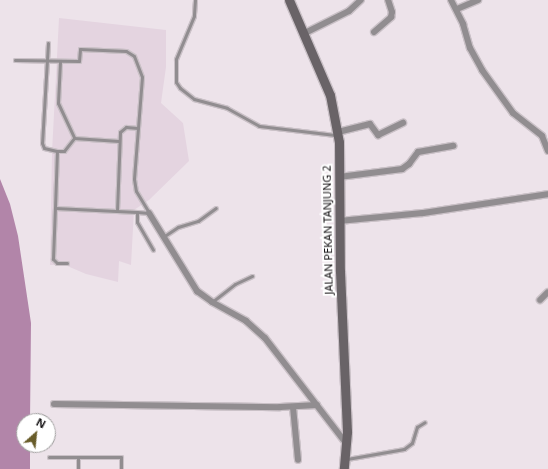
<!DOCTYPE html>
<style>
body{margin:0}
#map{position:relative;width:548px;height:469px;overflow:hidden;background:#ede3ea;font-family:"Noto Sans",sans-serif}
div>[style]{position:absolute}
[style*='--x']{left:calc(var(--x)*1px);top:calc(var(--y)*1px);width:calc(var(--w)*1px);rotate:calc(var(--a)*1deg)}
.built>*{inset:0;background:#e4d4e0}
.water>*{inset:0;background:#b285a9}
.roads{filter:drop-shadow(1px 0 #cac1c7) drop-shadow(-1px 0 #cac1c7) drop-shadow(0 1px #cac1c7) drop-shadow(0 -1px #cac1c7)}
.lane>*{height:3px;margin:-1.5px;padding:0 1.5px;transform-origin:1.5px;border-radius:1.5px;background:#918d90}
.street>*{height:6px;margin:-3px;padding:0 3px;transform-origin:3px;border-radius:3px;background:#918d90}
.secondary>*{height:9px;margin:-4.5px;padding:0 4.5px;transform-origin:4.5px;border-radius:4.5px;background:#696367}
span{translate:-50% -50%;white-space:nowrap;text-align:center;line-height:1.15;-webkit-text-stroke:4px #fff;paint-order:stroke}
.street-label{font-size:11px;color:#110e10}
.north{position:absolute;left:16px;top:413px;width:40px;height:40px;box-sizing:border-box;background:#fff;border:1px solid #a09f9f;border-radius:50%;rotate:27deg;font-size:11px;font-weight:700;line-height:16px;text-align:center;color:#110e10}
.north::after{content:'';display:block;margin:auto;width:14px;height:18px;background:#685c29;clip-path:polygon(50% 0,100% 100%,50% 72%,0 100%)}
</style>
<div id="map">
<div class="built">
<i style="clip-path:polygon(59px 18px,166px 30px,166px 67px,161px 103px,183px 123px,189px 161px,149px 200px,134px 210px,131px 265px,119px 261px,118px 282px,86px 274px,65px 265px,50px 265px,52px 152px)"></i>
</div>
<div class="water">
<i style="clip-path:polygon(0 179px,10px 204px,18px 236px,31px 323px,30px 421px,24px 421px,24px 445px,30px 445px,30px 469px,0 469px)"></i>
</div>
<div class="roads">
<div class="lane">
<i style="--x:195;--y:0;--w:16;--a:94"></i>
<i style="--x:194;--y:16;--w:47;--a:112.7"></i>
<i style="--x:176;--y:59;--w:23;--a:90"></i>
<i style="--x:176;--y:82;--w:7;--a:56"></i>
<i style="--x:180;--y:88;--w:18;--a:38"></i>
<i style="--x:194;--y:99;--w:34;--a:15"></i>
<i style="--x:227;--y:108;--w:37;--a:29"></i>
<i style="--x:259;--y:126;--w:77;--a:6.8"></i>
<i style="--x:48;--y:43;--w:100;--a:93.4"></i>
<i style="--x:42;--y:143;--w:5;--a:68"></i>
<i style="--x:44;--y:148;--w:13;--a:13"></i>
<i style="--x:15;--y:60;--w:64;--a:0.9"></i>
<i style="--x:79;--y:61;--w:12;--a:-85"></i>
<i style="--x:80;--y:49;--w:46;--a:2.5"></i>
<i style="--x:126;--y:51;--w:9;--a:32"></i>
<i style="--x:134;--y:56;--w:22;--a:69"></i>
<i style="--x:142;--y:77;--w:102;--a:94.5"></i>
<i style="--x:134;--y:179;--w:12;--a:81"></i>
<i style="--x:136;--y:191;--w:26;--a:59"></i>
<i style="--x:60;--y:62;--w:41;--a:92.8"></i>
<i style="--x:58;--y:103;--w:38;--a:65"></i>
<i style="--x:74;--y:138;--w:45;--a:3.8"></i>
<i style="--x:55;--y:208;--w:57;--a:-88"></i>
<i style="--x:57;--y:151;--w:7;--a:0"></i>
<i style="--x:64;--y:151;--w:16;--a:-52"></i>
<i style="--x:117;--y:211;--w:79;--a:-87.8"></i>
<i style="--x:120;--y:132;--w:8;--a:-40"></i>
<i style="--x:126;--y:127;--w:12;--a:5"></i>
<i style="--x:149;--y:213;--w:12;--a:-175"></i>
<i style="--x:137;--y:212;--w:10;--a:90"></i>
<i style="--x:137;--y:222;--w:32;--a:60"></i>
<i style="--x:163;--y:237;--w:18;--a:-34"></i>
<i style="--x:178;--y:227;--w:21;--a:-17"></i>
<i style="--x:198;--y:221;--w:22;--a:-36"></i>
<i style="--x:67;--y:263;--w:10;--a:180"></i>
<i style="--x:57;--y:263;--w:6;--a:-135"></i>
<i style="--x:53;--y:259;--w:51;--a:-87.8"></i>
<i style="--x:55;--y:208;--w:82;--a:2.8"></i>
<i style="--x:212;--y:302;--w:29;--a:-38"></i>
<i style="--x:235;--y:284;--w:19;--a:-25"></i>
<i style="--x:49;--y:457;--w:72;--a:0"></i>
<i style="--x:121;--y:457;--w:12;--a:90"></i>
<i style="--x:347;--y:459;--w:58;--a:-10"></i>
<i style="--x:404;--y:449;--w:10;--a:-37"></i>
<i style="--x:412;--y:443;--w:17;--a:-73"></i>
<i style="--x:417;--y:427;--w:9;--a:-32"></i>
<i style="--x:78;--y:469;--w:12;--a:-90"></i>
</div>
<div class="street">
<i style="--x:451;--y:0;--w:27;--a:63"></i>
<i style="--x:463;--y:24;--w:25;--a:74"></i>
<i style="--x:470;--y:48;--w:25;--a:61"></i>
<i style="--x:482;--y:70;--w:53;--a:54.2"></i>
<i style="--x:513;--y:113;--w:37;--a:38"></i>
<i style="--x:542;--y:136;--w:16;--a:68"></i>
<i style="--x:457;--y:9;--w:23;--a:-23"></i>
<i style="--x:374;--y:32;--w:23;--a:-41"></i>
<i style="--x:391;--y:17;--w:5;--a:-79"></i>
<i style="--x:392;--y:12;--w:13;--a:-108"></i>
<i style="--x:305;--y:33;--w:49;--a:-26.6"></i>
<i style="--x:349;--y:11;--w:16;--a:-43"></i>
<i style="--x:338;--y:132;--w:33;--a:-14"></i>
<i style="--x:370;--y:124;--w:14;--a:54"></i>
<i style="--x:378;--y:135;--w:28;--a:-26"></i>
<i style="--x:339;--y:177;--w:64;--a:-7.2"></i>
<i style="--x:402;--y:169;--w:9;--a:-36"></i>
<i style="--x:409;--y:164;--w:15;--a:-53"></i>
<i style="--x:418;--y:152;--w:36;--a:-10"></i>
<i style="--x:149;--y:213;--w:92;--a:58.4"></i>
<i style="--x:197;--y:291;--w:19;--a:36"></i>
<i style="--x:212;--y:302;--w:39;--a:29"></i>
<i style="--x:246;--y:321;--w:25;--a:42"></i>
<i style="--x:265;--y:338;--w:133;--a:52.4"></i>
<i style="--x:339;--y:221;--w:84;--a:-5.4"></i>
<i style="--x:423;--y:213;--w:126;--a:-8.6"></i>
<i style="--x:540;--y:300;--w:11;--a:-45"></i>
<i style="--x:54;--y:404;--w:226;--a:0.8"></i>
<i style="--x:280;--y:407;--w:37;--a:-3"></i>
<i style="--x:293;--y:407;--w:53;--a:84.6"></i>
</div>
<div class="secondary">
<i style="--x:289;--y:0;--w:103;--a:66.7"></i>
<i style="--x:330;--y:95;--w:48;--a:79.2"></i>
<i style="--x:339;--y:142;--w:129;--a:89.6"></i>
<i style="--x:340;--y:271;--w:161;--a:87.5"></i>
<i style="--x:347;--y:432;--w:37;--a:95"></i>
</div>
</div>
<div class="street-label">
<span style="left:328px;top:230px;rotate:-91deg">JALAN PEKAN TANJUNG 2</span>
</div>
<div class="north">N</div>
</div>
